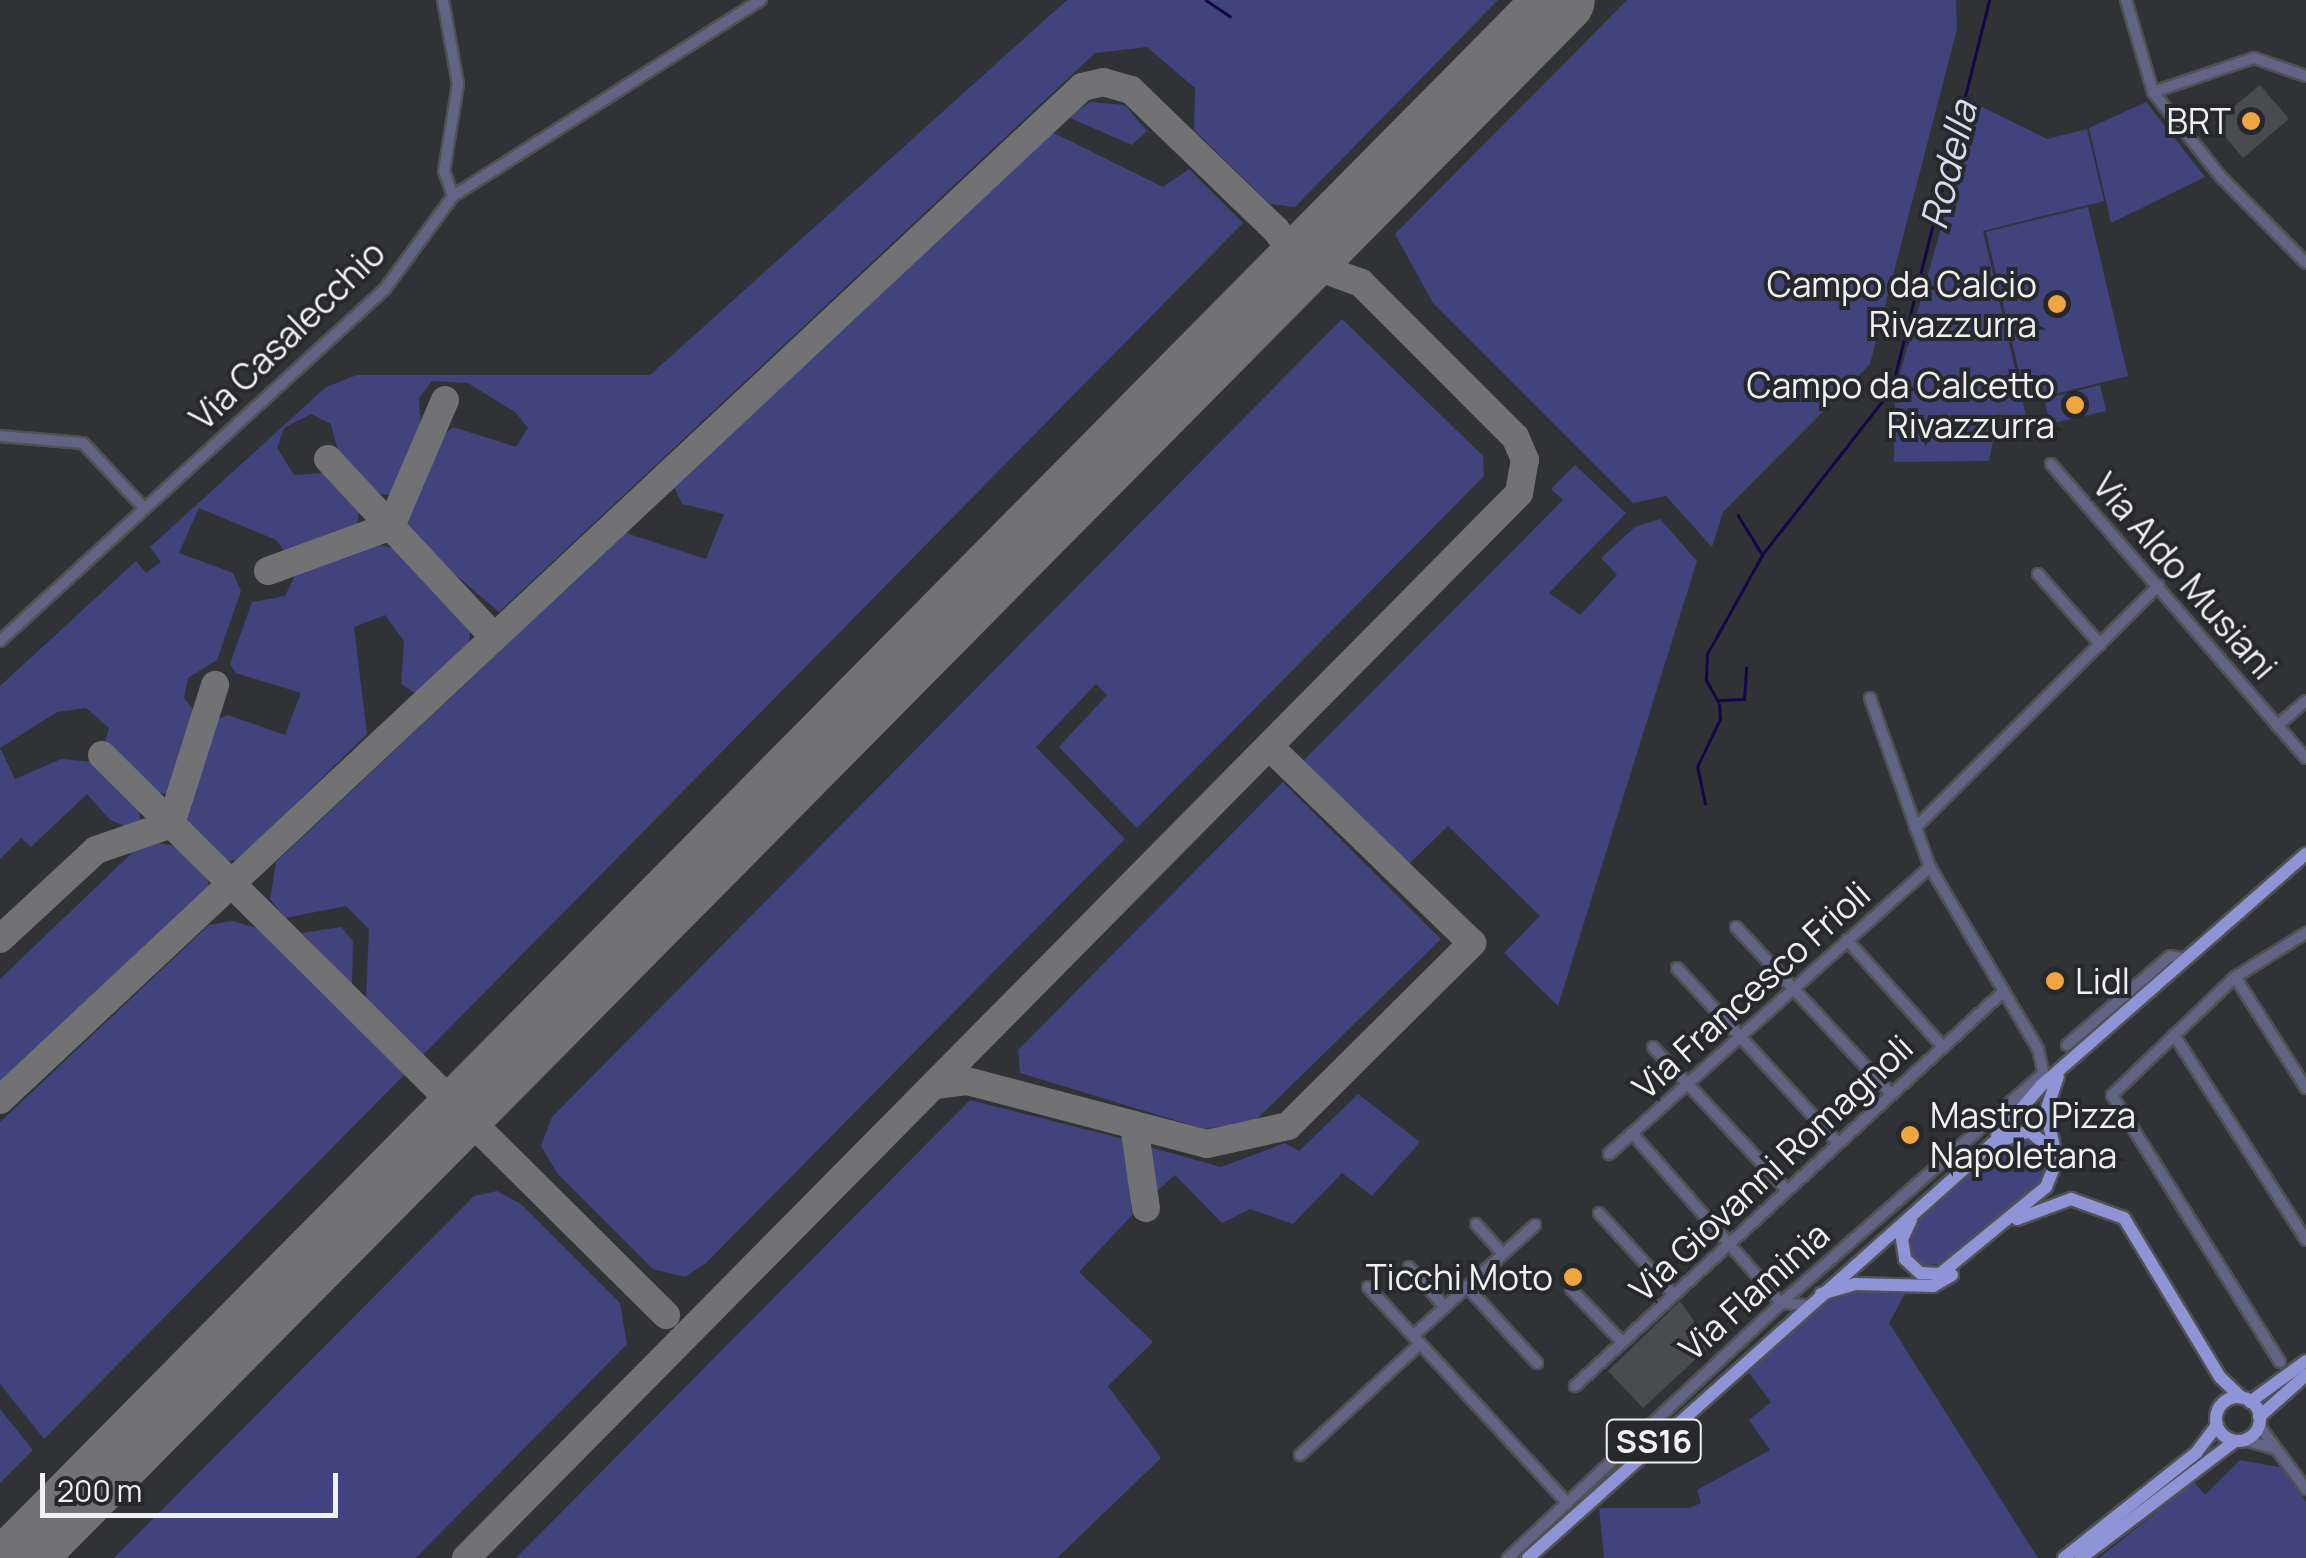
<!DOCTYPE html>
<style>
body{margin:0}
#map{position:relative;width:2306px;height:1558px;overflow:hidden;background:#313235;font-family:Manrope,sans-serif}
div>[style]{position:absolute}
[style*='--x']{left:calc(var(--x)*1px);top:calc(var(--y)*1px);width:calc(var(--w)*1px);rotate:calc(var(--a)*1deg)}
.green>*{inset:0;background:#41437c}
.stream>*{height:2.5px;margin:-1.25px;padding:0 1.25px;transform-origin:1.25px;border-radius:1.25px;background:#14064a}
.taxiway>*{height:28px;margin:-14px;padding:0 14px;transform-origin:14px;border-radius:14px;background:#727275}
.runway>*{height:68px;margin:-34px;padding:0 34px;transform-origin:34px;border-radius:34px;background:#727275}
.building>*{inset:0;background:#4a4b4f}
.roads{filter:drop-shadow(2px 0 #505153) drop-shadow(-2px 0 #505153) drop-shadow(0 2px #505153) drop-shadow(0 -2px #505153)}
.minor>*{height:10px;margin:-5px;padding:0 5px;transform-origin:5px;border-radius:5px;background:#616484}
.major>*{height:12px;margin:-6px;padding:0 6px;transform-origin:6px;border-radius:6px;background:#8f94d6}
.major>.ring{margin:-6px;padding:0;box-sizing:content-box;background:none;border:12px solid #8f94d6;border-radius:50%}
.dots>*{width:28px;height:28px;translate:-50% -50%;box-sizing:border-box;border:5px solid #27282b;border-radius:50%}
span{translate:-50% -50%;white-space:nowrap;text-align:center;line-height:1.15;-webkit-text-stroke:8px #27282b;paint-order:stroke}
.shield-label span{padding:2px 8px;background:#27282b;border:2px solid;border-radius:8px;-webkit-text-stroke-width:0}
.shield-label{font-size:32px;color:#f1f1f3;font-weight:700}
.poi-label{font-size:35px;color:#f1f1f3}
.right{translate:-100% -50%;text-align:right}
.left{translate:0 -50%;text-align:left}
.street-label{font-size:35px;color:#f1f1f3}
.water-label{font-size:38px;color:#d8dbf0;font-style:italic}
.scale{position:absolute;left:40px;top:1473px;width:298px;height:45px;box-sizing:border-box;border:5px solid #f1f1f3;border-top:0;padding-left:12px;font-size:30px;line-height:35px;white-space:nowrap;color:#f1f1f3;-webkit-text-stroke:8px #27282b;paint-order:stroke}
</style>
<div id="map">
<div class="green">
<i style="clip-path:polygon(1067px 0,1498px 0,1295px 207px,1270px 204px,1194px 130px,1195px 88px,1147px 47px,1095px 53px,499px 612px,408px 534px,404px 517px,440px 439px,453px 427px,516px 447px,528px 428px,515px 412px,468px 383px,432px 381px,419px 398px,421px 429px,390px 495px,372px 493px,339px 454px,331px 424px,311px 414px,284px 428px,277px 448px,294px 475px,326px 473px,360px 507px,355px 534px,287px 554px,276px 540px,199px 508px,179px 553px,233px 573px,241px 591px,217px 660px,188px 678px,184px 698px,198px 716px,174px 785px,165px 794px,150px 790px,105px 743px,109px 728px,86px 708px,57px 712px,0 748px,15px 779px,61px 759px,94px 762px,139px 808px,140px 820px,128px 827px,110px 820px,87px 794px,31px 847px,21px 838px,0 859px,0 686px,136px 561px,146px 573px,161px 562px,150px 547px,326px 387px,357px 375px,650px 375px)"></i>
<i style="clip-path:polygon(1627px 0,1956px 0,1957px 29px,1870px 364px,1723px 512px,1712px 547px,1666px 496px,1633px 503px,1433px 303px,1395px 234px)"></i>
<i style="clip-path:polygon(1090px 102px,1125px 105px,1147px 131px,1132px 145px,1068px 117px)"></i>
<i style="clip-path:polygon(2146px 102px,2205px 177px,2111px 223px,2089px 128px)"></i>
<i style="clip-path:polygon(1976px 104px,2047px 139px,2087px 129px,2104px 201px,1983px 231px,2027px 420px,1998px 414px,1989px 461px,1894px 462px,1895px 391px)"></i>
<i style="clip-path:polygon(1052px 132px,1163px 187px,1189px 169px,1243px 223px,422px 1056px,366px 998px,369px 929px,346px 906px,285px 918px,270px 899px,276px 862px,626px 533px,706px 559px,724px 514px,682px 504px,674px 487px)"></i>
<i style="clip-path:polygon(2088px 207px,2128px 376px,2026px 401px,1986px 232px)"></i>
<i style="clip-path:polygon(1342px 319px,1483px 456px,1484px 476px,1137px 828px,1059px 747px,1107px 695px,1096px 684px,1036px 747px,1125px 839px,706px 1263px,685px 1277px,653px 1269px,557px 1173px,541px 1146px,552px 1117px)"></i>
<i style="clip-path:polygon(2100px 385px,2106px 411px,2050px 424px,2044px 399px)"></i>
<i style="clip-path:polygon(1575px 465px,1626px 513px,1549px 593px,1580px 615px,1617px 575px,1601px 558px,1635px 527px,1660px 519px,1697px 561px,1558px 1006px,1504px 953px,1540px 916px,1448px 826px,1409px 864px,1303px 761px,1563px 500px,1551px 489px)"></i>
<i style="clip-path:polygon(380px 545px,396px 549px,470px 625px,469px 642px,415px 693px,401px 684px,404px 641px,385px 615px,354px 627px,367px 734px,238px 860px,225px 861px,187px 821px,215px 720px,228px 715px,285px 735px,301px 693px,236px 673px,230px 664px,252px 602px,285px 596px,297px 571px)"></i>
<i style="clip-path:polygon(1283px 782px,1441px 939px,1255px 1121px,1204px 1129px,1020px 1073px,1018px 1050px)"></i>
<i style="clip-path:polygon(159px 843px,180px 847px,207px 872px,209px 888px,0 1085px,0 979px,135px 850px)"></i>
<i style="clip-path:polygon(233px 921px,259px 929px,405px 1074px,44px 1439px,0 1384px,0 1122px,209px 925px)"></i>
<i style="clip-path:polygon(341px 927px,353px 941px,352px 985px,302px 933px)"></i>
<i style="clip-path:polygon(1358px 1094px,1420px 1142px,1372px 1196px,1342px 1173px,1293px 1224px,1250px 1209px,1222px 1223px,1175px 1175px,1155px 1193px,1149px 1147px,1221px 1167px,1285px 1143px,1299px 1151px)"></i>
<i style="clip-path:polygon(970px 1100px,1124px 1139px,1132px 1215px,1079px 1272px,1153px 1342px,1108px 1386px,1161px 1458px,1057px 1558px,516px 1558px)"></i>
<i style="clip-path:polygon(2028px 1136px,2049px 1155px,2044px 1179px,1950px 1263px,1918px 1266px,1908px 1253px,1915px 1224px,2009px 1140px)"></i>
<i style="clip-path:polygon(497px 1191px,521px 1204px,620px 1303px,627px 1344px,416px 1558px,114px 1558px,474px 1196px)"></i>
<i style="clip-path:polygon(1858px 1290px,1906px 1292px,1889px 1323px,2038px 1558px,1604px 1558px,1599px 1508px,1689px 1508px,1701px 1503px,1697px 1490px,1770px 1450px,1749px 1420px,1771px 1402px,1747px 1370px,1822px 1303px)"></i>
<i style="clip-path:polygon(0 1409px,33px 1450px,0 1483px)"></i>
<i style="clip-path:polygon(2240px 1460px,2285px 1468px,2306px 1502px,2306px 1558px,2099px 1558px,2194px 1482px,2205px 1495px)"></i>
</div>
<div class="stream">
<i style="--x:1206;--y:0;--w:29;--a:34"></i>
<i style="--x:1892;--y:387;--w:399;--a:-75.9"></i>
<i style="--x:1762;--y:555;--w:208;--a:-52"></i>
<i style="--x:1719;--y:700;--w:25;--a:-2"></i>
<i style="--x:1744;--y:699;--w:31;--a:-86"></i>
<i style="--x:1718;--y:702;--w:25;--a:-119"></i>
<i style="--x:1706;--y:680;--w:26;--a:-88"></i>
<i style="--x:1707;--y:654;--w:113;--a:-60.9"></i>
<i style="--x:1762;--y:555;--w:46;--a:-121.6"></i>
<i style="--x:1705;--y:804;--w:38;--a:-102"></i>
<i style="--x:1697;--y:767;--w:53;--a:-64.4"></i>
<i style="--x:1720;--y:719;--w:14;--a:-94"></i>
</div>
<div class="taxiway">
<i style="--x:328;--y:459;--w:241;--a:47"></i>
<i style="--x:268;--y:571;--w:131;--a:-20.1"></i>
<i style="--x:391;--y:526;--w:137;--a:-66.8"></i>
<i style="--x:102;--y:755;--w:795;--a:44.8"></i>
<i style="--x:0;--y:939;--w:131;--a:-42.8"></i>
<i style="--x:96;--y:850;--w:79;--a:-19.1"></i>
<i style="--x:171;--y:824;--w:146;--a:-72.4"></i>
<i style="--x:935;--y:1085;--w:32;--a:-7"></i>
<i style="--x:967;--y:1081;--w:248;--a:14.7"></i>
<i style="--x:1207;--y:1144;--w:83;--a:-12.5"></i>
<i style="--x:1288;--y:1126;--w:260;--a:-44.8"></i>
<i style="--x:1472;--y:943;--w:269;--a:-135.9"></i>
<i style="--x:0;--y:1100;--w:1482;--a:-43.11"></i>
<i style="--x:1082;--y:87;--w:22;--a:-13"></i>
<i style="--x:1103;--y:82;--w:29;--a:16"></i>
<i style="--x:1131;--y:90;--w:202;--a:44"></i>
<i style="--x:1276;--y:230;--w:30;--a:53"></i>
<i style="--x:1294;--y:254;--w:30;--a:113"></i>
<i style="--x:1134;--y:1125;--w:84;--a:81.8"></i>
<i style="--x:466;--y:1558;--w:1498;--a:-45.32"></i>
<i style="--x:1519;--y:493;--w:34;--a:-80"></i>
<i style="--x:1525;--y:460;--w:25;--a:-113"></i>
<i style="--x:1515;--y:437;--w:218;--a:-135"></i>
<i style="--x:1361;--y:283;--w:40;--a:-159.8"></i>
<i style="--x:1323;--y:269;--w:51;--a:158"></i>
</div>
<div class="runway">
<i style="--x:19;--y:1558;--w:2192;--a:-45.3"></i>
</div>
<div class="building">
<i style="clip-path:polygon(2260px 85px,2289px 119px,2243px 158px,2214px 123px)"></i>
<i style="clip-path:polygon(1680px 1301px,1711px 1345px,1643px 1408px,1608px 1371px)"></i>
</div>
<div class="roads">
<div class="minor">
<i style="--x:443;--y:0;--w:85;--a:79.9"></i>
<i style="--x:458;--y:84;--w:88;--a:99.1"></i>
<i style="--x:444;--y:171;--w:27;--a:70"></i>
<i style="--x:2126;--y:0;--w:96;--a:73.6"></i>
<i style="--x:2153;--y:92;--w:109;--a:51.3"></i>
<i style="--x:2221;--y:177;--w:121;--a:45.3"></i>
<i style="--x:2153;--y:92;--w:107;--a:-18.6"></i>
<i style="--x:2254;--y:58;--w:55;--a:19.1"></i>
<i style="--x:0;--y:436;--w:83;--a:4.8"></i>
<i style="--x:83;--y:443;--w:89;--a:46.8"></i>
<i style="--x:2051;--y:464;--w:389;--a:49.1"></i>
<i style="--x:2038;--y:574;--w:94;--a:48.5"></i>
<i style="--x:0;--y:641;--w:522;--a:-42.44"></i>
<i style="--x:385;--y:289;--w:115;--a:-53.8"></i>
<i style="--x:453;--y:196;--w:365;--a:-32.5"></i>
<i style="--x:1870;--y:698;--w:179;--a:70.5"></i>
<i style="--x:1930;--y:867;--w:212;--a:59.3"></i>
<i style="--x:2038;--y:1049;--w:27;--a:77"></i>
<i style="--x:2277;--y:726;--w:38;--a:-41"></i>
<i style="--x:1915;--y:828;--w:344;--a:-44.9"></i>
<i style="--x:1736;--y:927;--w:228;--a:47.1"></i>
<i style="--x:1847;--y:940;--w:144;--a:48.1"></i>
<i style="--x:1677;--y:968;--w:238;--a:47.4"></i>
<i style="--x:2235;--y:977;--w:132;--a:57.4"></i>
<i style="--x:2174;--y:1035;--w:244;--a:57.2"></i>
<i style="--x:2067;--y:1045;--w:136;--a:-40.8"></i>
<i style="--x:2170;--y:956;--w:17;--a:10"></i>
<i style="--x:1653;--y:1047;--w:196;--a:46.9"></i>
<i style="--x:1632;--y:1133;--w:226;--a:48.8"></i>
<i style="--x:1781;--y:1303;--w:23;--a:5"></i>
<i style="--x:1609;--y:1154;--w:431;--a:-41.8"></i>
<i style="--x:1599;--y:1213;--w:111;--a:47.6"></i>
<i style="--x:1476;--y:1224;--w:40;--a:48"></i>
<i style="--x:1409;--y:1267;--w:52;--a:48.1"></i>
<i style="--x:1466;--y:1286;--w:105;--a:47.3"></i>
<i style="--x:1368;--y:1287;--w:294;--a:47.3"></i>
<i style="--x:1571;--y:1289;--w:74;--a:46.1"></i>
<i style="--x:1413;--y:1336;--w:165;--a:-42.3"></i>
<i style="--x:2280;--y:1362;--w:315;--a:-122.2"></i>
<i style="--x:2112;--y:1095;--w:170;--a:-43.8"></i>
<i style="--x:2235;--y:977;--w:84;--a:-31.8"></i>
<i style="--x:1575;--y:1386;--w:583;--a:-42.64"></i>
<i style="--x:2258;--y:1424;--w:81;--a:53.6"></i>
<i style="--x:2244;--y:1440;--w:33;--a:16"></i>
<i style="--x:1300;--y:1455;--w:163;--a:-42.8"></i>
<i style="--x:1508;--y:1558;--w:374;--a:-43"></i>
<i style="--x:1781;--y:1303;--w:349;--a:-41.2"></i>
</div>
<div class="major">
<i style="--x:1997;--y:1136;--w:68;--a:-48.6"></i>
<i style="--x:2042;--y:1085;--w:351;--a:-41.2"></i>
<i style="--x:2017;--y:1219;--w:58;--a:-20.3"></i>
<i style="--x:2071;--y:1199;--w:56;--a:19.7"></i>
<i style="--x:2124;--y:1218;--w:186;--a:58.9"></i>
<i style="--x:2220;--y:1377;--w:30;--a:44"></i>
<i style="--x:1911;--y:1220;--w:21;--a:115"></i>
<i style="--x:1902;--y:1239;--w:20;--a:81"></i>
<i style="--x:1905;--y:1259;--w:21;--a:43"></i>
<i style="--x:1920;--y:1273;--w:20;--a:3"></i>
<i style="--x:1940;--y:1274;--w:137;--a:-39.4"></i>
<i style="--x:2046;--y:1187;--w:29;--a:-68"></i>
<i style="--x:2057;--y:1160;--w:50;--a:-102.7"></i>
<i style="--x:2046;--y:1111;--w:36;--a:-71"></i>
<i style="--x:1821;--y:1294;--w:35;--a:-16"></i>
<i style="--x:1855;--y:1284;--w:78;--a:1.5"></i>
<i style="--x:1933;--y:1286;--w:22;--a:-30"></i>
<i class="ring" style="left:2216px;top:1397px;width:32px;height:32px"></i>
<i style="--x:2250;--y:1402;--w:69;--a:-36.2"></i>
<i style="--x:2259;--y:1417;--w:63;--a:-41.8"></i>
<i style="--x:1528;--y:1558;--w:623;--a:-41.75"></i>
<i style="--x:1993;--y:1143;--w:38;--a:-18"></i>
<i style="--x:2029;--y:1131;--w:35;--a:39"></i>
<i style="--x:2064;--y:1558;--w:169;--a:-38.5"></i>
<i style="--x:2196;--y:1453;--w:35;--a:-53"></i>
<i style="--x:2081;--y:1558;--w:193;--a:-37.2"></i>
</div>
</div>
<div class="dots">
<i style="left:2251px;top:121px;background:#f1a540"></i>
<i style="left:2057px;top:304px;background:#f1a540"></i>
<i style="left:2075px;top:405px;background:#f1a540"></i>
<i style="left:2055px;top:981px;background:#f1a540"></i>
<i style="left:1910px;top:1135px;background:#f1a540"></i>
<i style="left:1573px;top:1277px;background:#f1a540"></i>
</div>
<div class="shield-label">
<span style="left:1654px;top:1441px">SS16</span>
</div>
<div class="poi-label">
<span class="right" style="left:2231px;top:121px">BRT</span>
<span class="right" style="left:2037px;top:304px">Campo da Calcio<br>Rivazzurra</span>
<span class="right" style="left:2055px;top:405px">Campo da Calcetto<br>Rivazzurra</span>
<span class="left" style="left:2075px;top:981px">Lidl</span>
<span class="left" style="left:1930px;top:1135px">Mastro Pizza<br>Napoletana</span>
<span class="right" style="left:1553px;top:1277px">Ticchi Moto</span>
</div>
<div class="street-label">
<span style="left:287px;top:335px;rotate:-44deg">Via Casalecchio</span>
<span style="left:2185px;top:576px;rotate:49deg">Via Aldo Musiani</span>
<span style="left:1751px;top:990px;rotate:-42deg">Via Francesco Frioli</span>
<span style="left:1771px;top:1168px;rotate:-43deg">Via Giovanni Romagnoli</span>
<span style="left:1754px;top:1291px;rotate:-42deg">Via Flaminia</span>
</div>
<div class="water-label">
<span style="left:1948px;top:165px;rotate:-76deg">Rodella</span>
</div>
<div class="scale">200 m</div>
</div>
